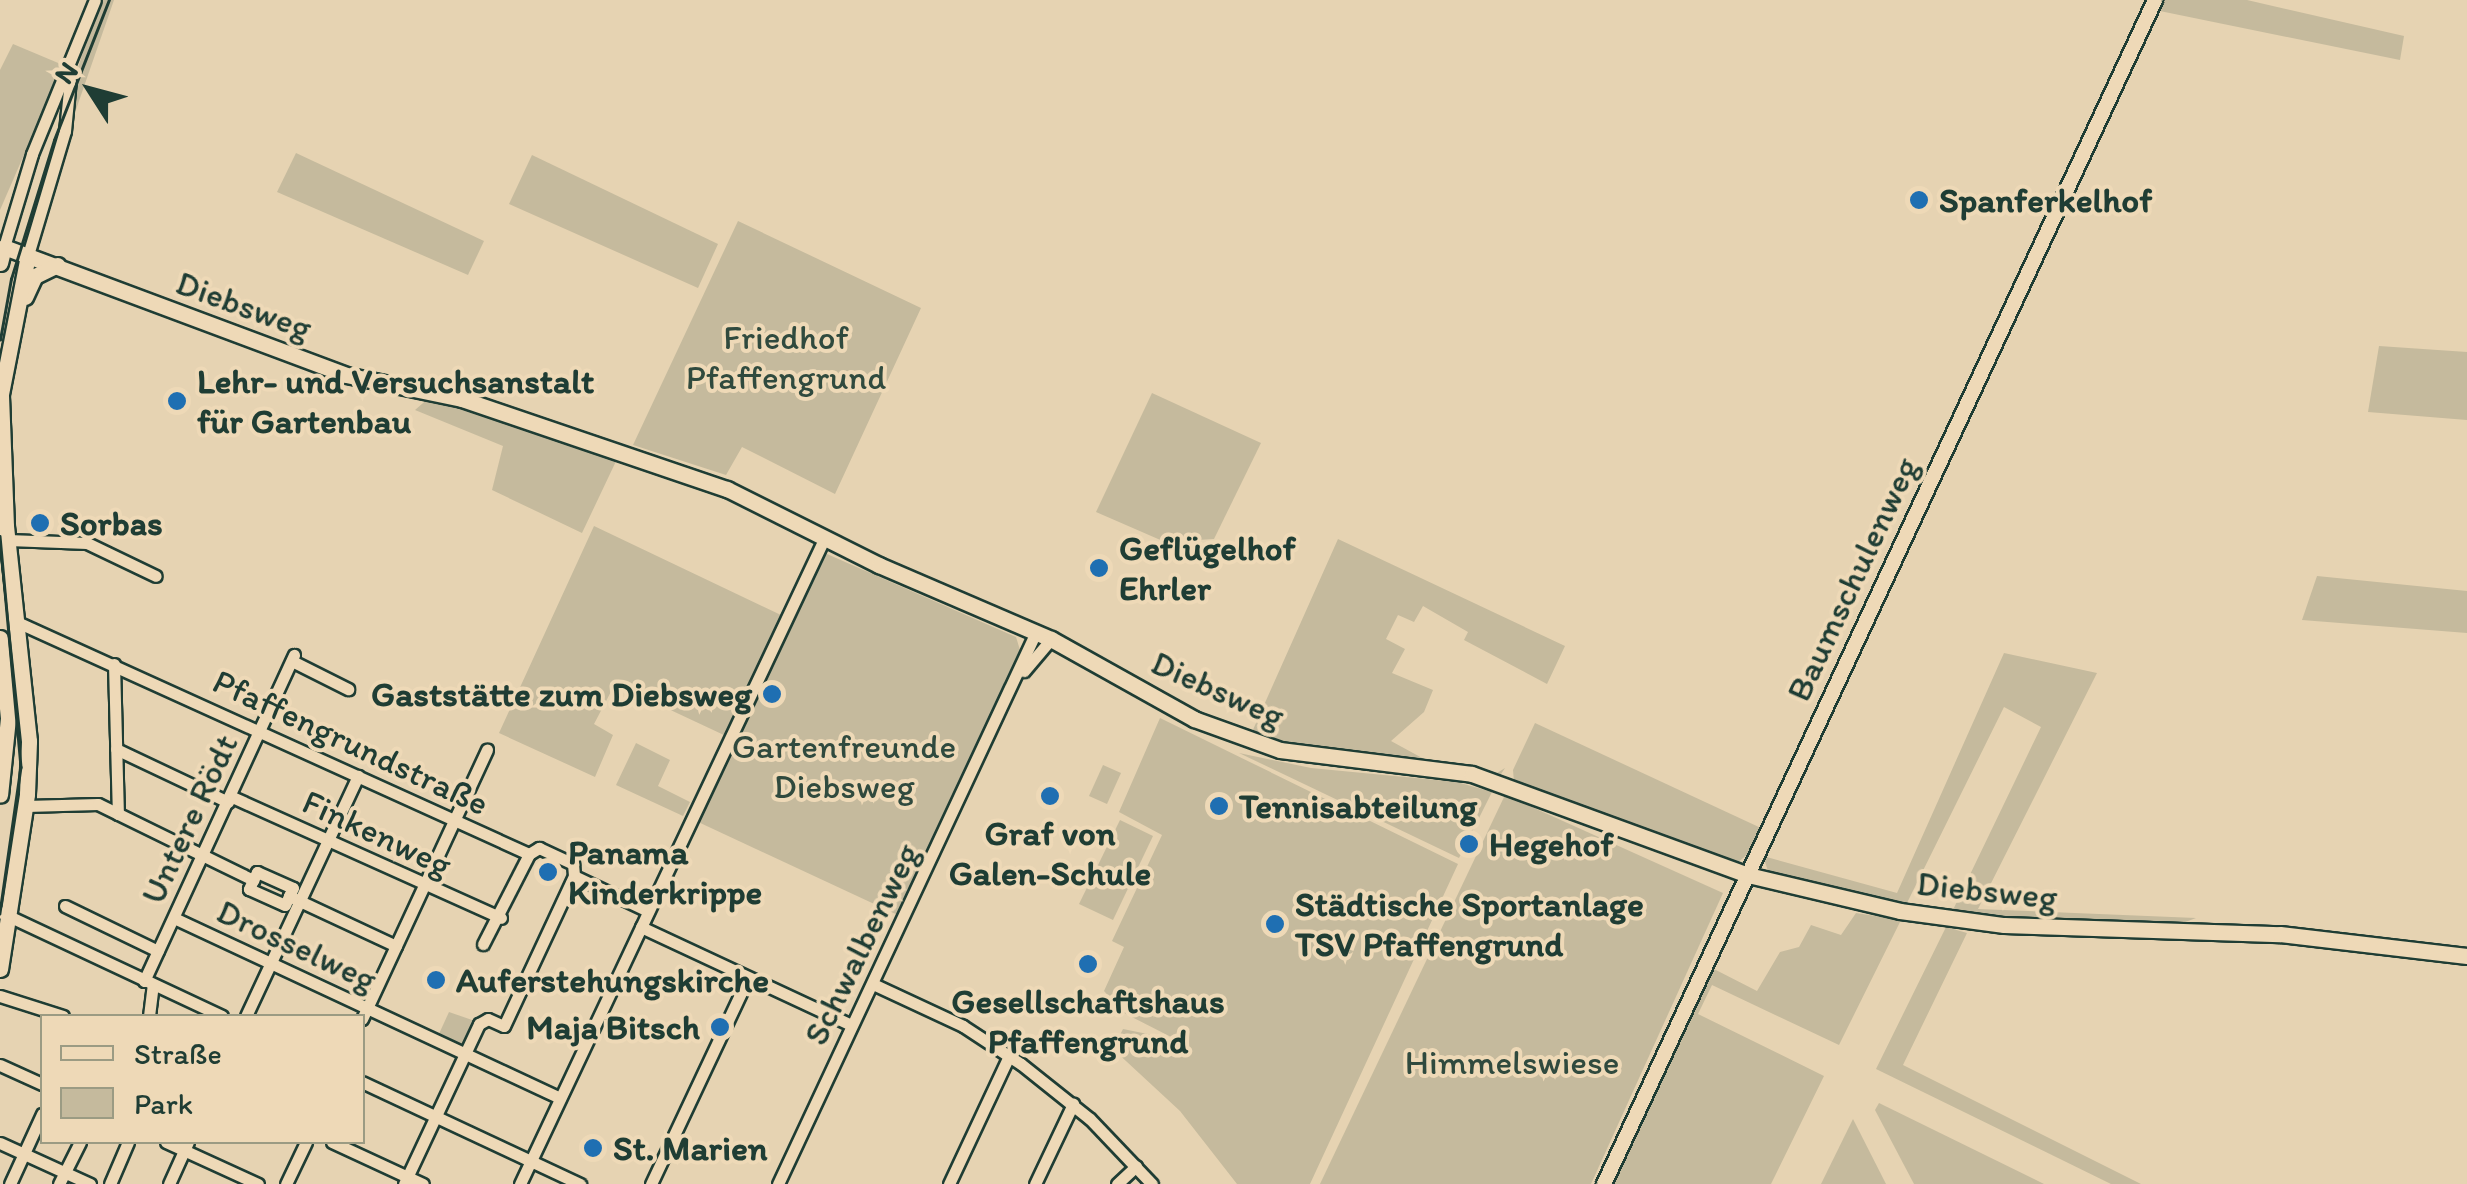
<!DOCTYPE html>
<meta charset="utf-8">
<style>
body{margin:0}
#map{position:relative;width:2467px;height:1184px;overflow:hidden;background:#e6d3b2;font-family:Itim,sans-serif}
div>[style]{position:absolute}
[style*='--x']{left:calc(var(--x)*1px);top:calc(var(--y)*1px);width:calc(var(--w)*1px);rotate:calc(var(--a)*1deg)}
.green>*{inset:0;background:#c5ba9d}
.roads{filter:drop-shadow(2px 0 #1f3d34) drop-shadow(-2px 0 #1f3d34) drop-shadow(0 2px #1f3d34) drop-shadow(0 -2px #1f3d34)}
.minor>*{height:11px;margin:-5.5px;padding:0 5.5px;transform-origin:5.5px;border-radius:5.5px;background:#eed9b7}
.tertiary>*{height:14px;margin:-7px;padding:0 7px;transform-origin:7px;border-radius:7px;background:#eed9b7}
.secondary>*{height:15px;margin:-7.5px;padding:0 7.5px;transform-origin:7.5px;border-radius:7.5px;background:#eed9b7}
.tram>*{height:2.5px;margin:-1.25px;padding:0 1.25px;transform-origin:1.25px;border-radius:1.25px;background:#1f3d34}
.dots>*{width:28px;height:28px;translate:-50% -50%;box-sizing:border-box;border:5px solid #eed9b7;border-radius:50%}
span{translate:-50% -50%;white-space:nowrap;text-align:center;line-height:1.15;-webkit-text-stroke:8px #eed9b7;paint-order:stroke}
.poi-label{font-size:35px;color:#1f3d34;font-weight:700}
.left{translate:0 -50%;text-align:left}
.right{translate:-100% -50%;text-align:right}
.street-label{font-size:35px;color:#1f3d34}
.park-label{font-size:35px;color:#304a3e}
.legend{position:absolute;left:40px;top:1014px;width:325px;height:130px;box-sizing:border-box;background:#eed9b7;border:2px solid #9b9b83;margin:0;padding:12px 18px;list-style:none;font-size:30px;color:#1f3d34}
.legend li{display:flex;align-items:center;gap:20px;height:50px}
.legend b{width:50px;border:2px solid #9b9b83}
.north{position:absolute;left:40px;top:40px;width:100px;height:100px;-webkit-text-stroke:8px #eed9b7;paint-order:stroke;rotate:306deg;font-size:28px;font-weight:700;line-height:40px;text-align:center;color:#1f3d34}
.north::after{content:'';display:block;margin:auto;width:35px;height:45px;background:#1f3d34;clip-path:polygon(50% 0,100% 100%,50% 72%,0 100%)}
</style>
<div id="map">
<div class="green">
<i style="clip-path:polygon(101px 0,114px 0,71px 124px,75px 76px)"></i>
<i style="clip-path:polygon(2159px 0,2247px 0,2404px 36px,2400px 60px,2155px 10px)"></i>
<i style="clip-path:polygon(13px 44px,63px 65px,0 210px,0 70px)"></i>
<i style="clip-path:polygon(296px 153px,484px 241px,468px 275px,277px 192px)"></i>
<i style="clip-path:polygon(532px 155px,718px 244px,698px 288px,509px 204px)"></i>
<i style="clip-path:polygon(738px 221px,921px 308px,835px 494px,742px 447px,726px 475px,633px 445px)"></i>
<i style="clip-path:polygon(2379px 346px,2467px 352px,2467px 420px,2368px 412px)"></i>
<i style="clip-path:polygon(1152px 393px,1261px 443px,1214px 539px,1165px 542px,1096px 512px)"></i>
<i style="clip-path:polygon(430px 397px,618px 457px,582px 533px,492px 490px,503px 446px,415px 410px)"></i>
<i style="clip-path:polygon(594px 526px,781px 615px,726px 736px,615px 684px,594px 724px,613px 735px,595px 777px,499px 733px)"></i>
<i style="clip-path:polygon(1338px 539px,1565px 646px,1547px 684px,1464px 640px,1468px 632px,1423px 606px,1414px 622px,1398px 615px,1386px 639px,1405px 649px,1392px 673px,1433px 690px,1424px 712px,1391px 741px,1424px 759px,1497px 773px,1505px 768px,1501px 774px,1294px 748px,1252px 732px)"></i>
<i style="clip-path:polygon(827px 554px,1016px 637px,1020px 650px,900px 916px,696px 821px,817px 560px)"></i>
<i style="clip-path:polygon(2317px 576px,2467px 591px,2467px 633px,2302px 620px)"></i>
<i style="clip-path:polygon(2004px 653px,2097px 673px,1978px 909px,2196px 918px,2180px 924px,2008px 921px,1951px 914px,2041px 727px,2004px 707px,1905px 907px,1768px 871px,1763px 856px,1897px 893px)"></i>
<i style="clip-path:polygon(1160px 718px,1458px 864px,1310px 1184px,1237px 1184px,1180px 1111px,1113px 1049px,1123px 1029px,1177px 1040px,1124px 1013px,1104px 991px,1124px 947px,1112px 941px,1162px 835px,1119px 812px)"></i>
<i style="clip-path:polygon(1535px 723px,1761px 828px,1749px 853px,1737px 863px,1514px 782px,1513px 770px)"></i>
<i style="clip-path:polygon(636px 743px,670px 760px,658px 786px,690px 802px,683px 816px,616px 785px)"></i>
<i style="clip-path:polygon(1239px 753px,1311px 768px,1457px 782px,1492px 792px,1459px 858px)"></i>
<i style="clip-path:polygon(1103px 765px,1121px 773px,1107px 804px,1089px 796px)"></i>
<i style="clip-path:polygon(1505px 795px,1723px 893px,1591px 1184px,1320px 1184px)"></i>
<i style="clip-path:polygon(1120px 820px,1153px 836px,1113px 920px,1079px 904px)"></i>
<i style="clip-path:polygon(1856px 913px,1901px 920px,1839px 1045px,1712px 985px,1698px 1014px,1824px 1076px,1771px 1184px,1609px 1184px,1710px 967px,1757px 991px,1780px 952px,1799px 947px,1811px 925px,1841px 935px)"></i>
<i style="clip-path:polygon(1946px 927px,1967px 933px,1903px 1065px,2141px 1184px,2111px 1184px,1876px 1069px)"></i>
<i style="clip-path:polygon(449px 1012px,475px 1021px,463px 1047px,438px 1036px)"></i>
<i style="clip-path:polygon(1879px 1103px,2044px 1184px,1914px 1184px,1875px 1110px)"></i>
<i style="clip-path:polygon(1853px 1119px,1886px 1184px,1821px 1184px)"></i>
</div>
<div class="roads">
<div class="minor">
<i style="--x:4;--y:247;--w:97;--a:-73.2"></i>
<i style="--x:32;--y:154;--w:166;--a:-67.8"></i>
<i style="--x:28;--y:255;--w:129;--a:-73.4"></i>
<i style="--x:65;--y:131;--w:51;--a:-84.4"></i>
<i style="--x:8;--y:540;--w:79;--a:2.2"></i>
<i style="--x:87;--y:543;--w:76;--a:25.6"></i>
<i style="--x:17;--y:622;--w:562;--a:24.38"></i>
<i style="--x:529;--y:854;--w:12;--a:-31"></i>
<i style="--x:539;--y:848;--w:38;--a:25"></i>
<i style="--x:573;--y:864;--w:12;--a:85"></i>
<i style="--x:574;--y:876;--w:82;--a:25.3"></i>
<i style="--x:292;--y:661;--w:63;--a:26.6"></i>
<i style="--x:114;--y:664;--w:150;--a:88.5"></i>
<i style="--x:1024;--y:671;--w:42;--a:-49.8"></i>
<i style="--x:116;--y:749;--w:124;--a:25.3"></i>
<i style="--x:230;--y:796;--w:297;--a:24.2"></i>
<i style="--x:26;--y:806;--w:72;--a:-1.6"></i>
<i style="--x:98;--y:804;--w:173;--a:26.1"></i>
<i style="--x:253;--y:880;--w:10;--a:114"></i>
<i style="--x:249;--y:889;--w:39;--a:24"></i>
<i style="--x:285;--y:905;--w:10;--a:-66"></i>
<i style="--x:289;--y:896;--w:118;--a:25"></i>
<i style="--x:253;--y:880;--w:9;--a:-63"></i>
<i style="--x:257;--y:872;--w:39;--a:24"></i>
<i style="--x:293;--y:888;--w:9;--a:117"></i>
<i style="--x:65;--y:906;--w:103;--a:25.8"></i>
<i style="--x:0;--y:912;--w:245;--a:25.1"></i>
<i style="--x:174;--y:918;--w:426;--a:25"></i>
<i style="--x:641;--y:927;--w:232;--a:25"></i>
<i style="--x:483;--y:944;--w:101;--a:-62.9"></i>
<i style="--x:144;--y:981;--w:359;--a:-65.3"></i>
<i style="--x:873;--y:984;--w:99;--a:25"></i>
<i style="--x:963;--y:1026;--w:69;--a:33.2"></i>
<i style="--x:1021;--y:1064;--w:88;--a:38.6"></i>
<i style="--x:1090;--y:1119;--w:90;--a:46.4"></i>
<i style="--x:0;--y:996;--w:66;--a:17.6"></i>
<i style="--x:149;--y:1016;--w:31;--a:-83"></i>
<i style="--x:246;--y:1016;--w:265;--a:-65"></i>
<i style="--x:362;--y:1019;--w:297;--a:-65.1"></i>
<i style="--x:0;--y:1065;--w:46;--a:24.3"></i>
<i style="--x:362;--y:1082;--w:241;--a:25.1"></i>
<i style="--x:166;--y:1142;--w:101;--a:24.5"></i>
<i style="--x:332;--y:1142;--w:100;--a:24.8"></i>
<i style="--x:0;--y:1143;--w:99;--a:24.5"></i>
<i style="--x:10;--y:1184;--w:77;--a:-65.4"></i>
<i style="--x:59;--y:1184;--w:47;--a:-63.4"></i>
<i style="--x:110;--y:1184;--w:46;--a:-66.8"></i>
<i style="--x:169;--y:1184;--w:46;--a:-65.7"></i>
<i style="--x:286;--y:1184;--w:47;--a:-64.5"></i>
<i style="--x:404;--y:1184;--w:177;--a:-64.9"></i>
<i style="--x:479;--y:1024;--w:10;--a:-29"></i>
<i style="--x:488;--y:1019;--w:17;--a:24"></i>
<i style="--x:504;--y:1026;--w:166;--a:-65"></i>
<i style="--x:520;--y:1184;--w:715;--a:-64.76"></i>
<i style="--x:651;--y:1184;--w:228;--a:-64.8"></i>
<i style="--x:778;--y:1184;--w:607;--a:-64.95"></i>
<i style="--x:949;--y:1184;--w:141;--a:-64.9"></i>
<i style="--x:1035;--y:1184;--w:89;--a:-64.6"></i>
<i style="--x:1117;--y:1184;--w:26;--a:-43"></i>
</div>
<div class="tertiary">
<i style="--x:1604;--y:1184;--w:1306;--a:-65.04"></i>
</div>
<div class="secondary">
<i style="--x:0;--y:263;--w:16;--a:-76"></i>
<i style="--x:4;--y:247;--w:365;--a:20.5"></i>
<i style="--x:346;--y:375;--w:118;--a:11.7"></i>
<i style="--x:462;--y:399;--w:280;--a:18.8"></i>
<i style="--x:727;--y:489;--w:170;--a:26.6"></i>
<i style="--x:879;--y:565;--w:187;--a:23.3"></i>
<i style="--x:1051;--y:639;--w:164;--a:29.2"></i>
<i style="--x:1194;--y:719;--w:91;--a:19.8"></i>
<i style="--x:1280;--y:750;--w:193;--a:7.1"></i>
<i style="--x:1472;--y:774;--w:294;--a:20.1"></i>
<i style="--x:1748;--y:875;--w:156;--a:13.3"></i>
<i style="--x:1900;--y:911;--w:105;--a:7.7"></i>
<i style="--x:2004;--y:925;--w:276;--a:1.9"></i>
<i style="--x:2280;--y:934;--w:188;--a:6.7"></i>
<i style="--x:25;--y:297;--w:23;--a:-65"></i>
<i style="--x:35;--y:276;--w:25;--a:-26"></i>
<i style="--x:0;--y:638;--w:80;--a:84.3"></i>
<i style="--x:8;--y:718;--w:77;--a:95.9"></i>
<i style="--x:0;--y:969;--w:177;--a:-81.2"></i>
<i style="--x:27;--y:794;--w:53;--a:-87.8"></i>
<i style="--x:29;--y:741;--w:216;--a:-96.1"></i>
<i style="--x:6;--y:526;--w:132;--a:-92.2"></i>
<i style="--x:1;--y:394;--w:142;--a:-79"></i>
</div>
</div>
<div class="tram">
<i style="--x:0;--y:340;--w:62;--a:-79.8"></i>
<i style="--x:11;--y:279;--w:145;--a:-72.8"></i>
<i style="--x:54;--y:140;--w:150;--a:-68.6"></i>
<i style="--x:0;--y:536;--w:232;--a:84.8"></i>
<i style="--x:21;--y:767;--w:148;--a:98.2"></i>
</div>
<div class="dots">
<i style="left:1919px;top:200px;background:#1f6fb2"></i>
<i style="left:177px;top:401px;background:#1f6fb2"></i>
<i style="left:40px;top:523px;background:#1f6fb2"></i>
<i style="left:1099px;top:568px;background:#1f6fb2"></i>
<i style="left:772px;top:694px;background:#1f6fb2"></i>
<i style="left:1050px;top:796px;background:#1f6fb2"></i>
<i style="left:1219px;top:806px;background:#1f6fb2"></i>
<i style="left:1469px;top:844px;background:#1f6fb2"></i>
<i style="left:548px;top:872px;background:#1f6fb2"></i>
<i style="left:1275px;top:924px;background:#1f6fb2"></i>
<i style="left:1088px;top:964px;background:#1f6fb2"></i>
<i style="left:436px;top:980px;background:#1f6fb2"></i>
<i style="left:720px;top:1027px;background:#1f6fb2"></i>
<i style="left:593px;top:1148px;background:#1f6fb2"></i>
</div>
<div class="poi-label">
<span class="left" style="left:1939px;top:200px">Spanferkelhof</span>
<span class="left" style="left:197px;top:401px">Lehr- und Versuchsanstalt<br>für Gartenbau</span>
<span class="left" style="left:60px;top:523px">Sorbas</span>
<span class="left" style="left:1119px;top:568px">Geflügelhof<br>Ehrler</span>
<span class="right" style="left:752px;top:694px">Gaststätte zum Diebsweg</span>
<span class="left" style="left:1239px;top:806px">Tennisabteilung</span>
<span style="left:1050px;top:853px">Graf von<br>Galen-Schule</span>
<span class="left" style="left:1489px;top:844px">Hegehof</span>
<span class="left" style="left:568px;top:872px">Panama<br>Kinderkrippe</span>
<span class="left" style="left:1295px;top:924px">Städtische Sportanlage<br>TSV Pfaffengrund</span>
<span class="left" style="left:456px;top:980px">Auferstehungskirche</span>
<span style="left:1088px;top:1021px">Gesellschaftshaus<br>Pfaffengrund</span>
<span class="right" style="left:700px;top:1027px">Maja Bitsch</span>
<span class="left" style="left:613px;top:1148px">St. Marien</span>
</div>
<div class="street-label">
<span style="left:244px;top:305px;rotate:20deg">Diebsweg</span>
<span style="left:1852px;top:579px;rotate:-65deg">Baumschulenweg</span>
<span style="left:1218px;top:689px;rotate:24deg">Diebsweg</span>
<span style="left:351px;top:742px;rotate:25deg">Pfaffengrundstraße</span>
<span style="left:189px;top:819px;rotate:-65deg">Untere Rödt</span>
<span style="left:377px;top:833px;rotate:25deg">Finkenweg</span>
<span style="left:1987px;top:890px;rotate:6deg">Diebsweg</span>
<span style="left:861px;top:944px;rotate:-64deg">Schwalbenweg</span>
<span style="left:297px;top:945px;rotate:25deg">Drosselweg</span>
</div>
<div class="park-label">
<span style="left:786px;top:357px">Friedhof<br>Pfaffengrund</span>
<span style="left:844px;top:766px">Gartenfreunde<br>Diebsweg</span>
<span style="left:1512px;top:1062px">Himmelswiese</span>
</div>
<ul class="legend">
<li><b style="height:12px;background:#eed9b7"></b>Straße</li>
<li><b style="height:28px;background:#c5ba9d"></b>Park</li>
</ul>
<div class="north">N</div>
</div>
